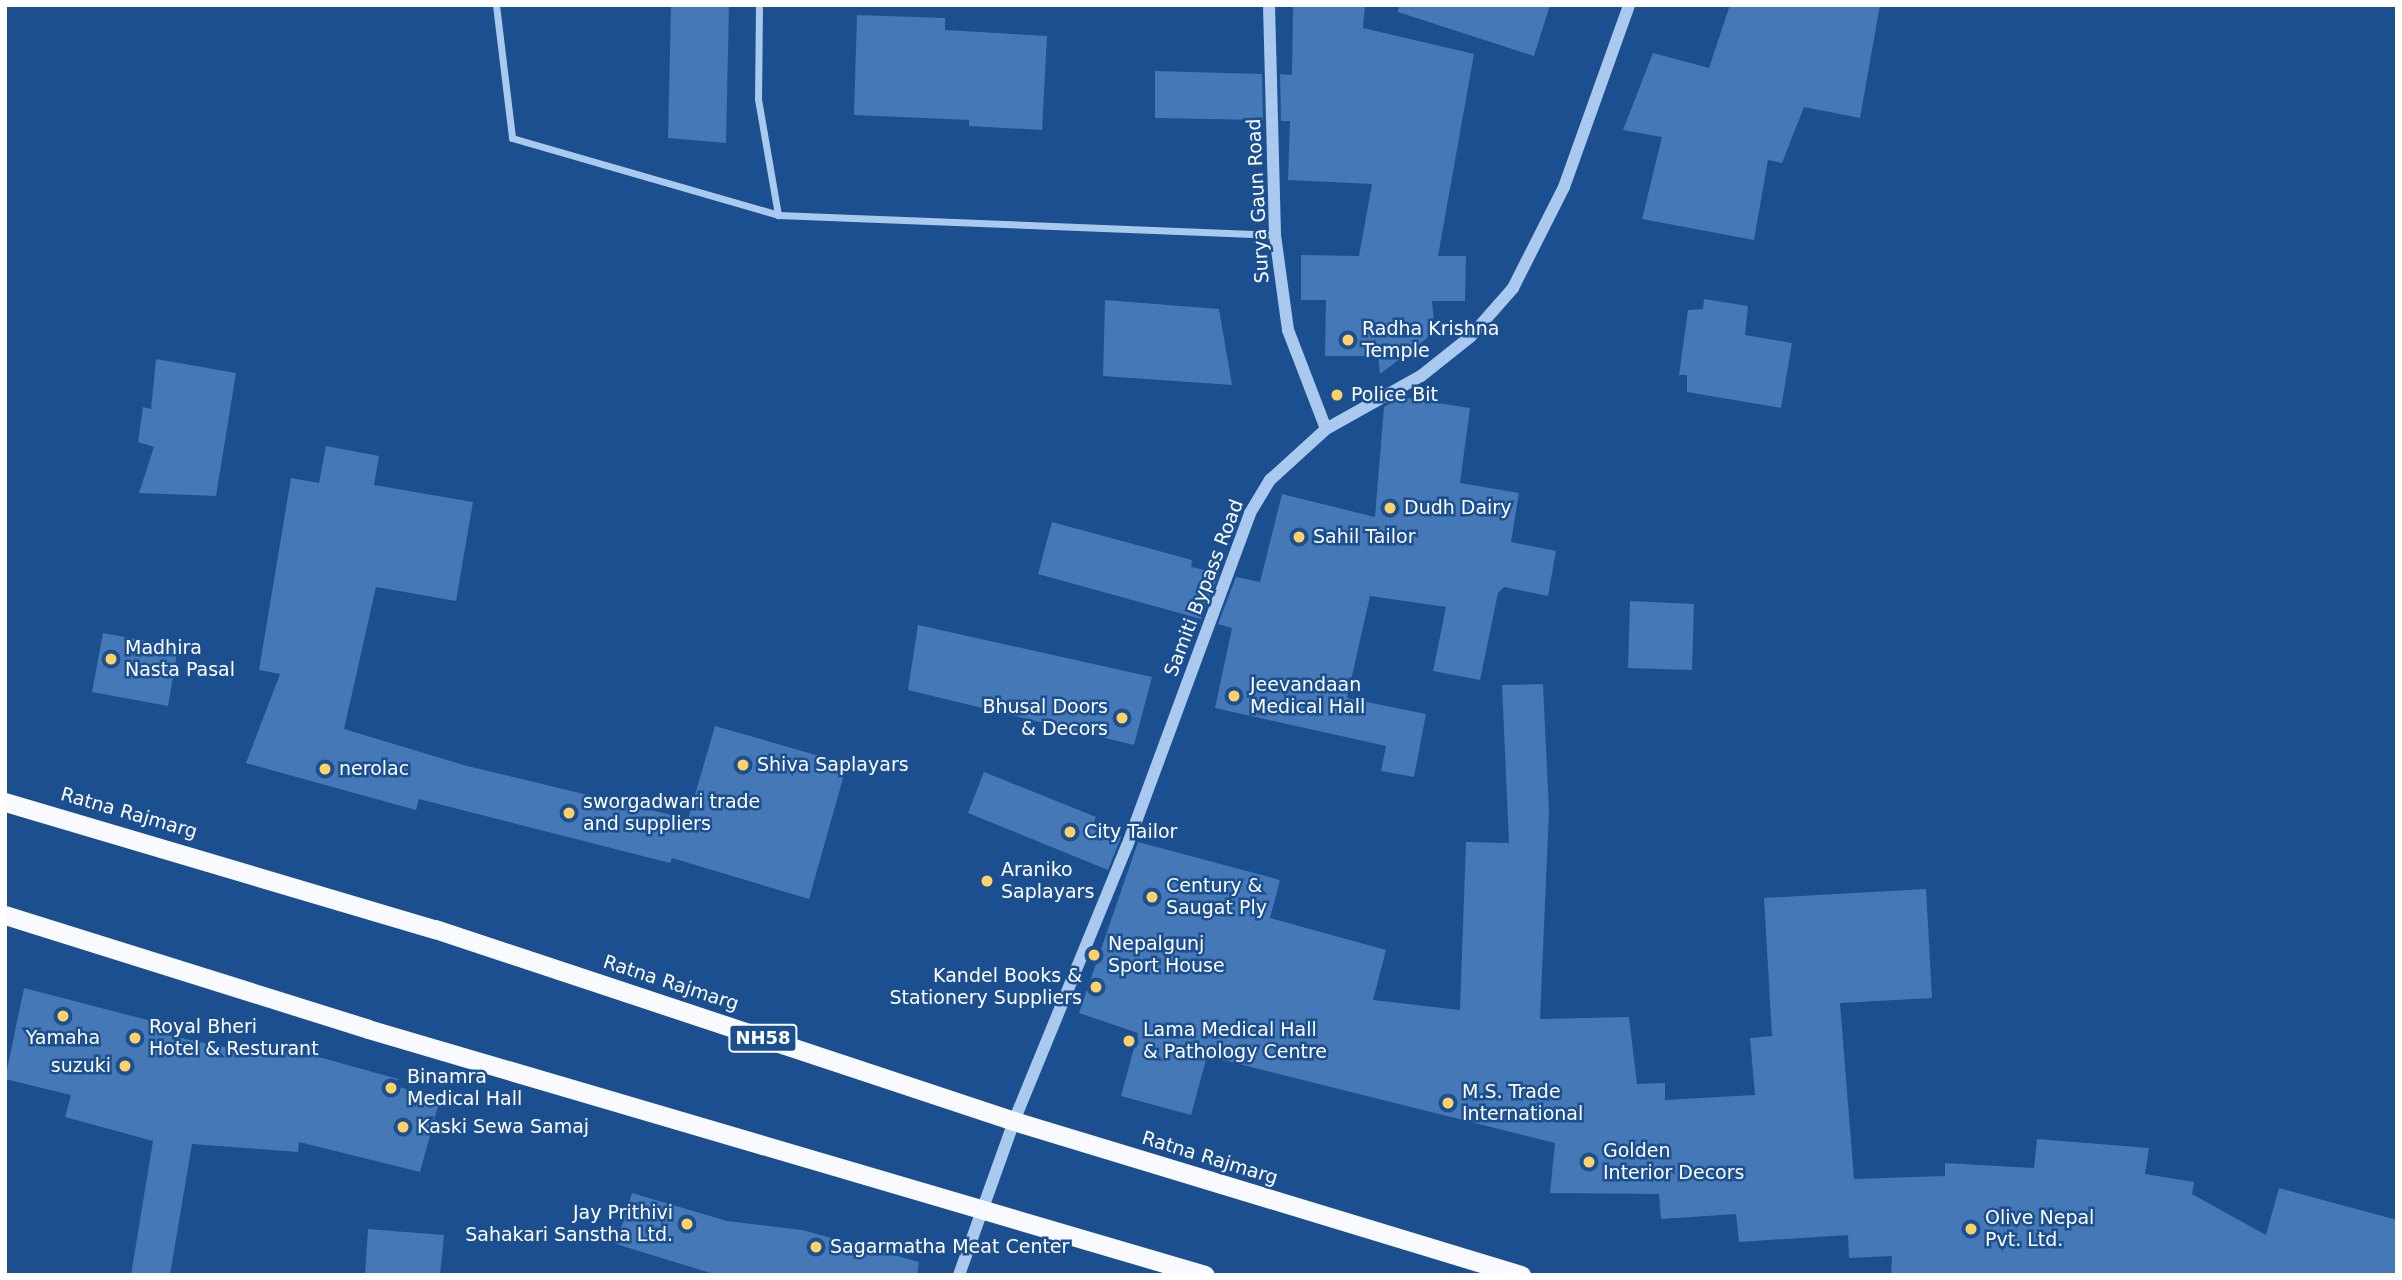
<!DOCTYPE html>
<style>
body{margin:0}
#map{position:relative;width:2402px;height:1280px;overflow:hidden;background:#1b4f8f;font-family:"DejaVu Sans",sans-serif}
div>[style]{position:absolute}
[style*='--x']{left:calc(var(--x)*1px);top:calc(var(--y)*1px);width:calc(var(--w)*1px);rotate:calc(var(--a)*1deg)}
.building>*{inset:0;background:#4478b7}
.minor>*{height:7px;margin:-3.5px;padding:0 3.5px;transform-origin:3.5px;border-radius:3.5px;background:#a9c9ee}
.tertiary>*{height:12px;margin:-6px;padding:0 6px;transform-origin:6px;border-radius:6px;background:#a9c9ee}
.trunk>*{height:19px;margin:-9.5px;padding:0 9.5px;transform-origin:9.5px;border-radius:9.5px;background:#f8faff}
.dots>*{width:19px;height:19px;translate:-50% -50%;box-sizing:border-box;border:4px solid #1b4f8f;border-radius:50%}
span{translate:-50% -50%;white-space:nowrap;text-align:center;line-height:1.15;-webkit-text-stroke:5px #1b4f8f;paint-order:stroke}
.shield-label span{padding:2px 5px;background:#1b4f8f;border:2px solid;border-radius:5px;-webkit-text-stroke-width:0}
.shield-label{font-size:18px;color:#fff;font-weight:700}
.street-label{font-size:19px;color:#fff}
.poi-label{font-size:19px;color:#fff}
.left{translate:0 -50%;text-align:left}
.right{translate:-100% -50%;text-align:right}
.frame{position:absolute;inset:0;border:7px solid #fff;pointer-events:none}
</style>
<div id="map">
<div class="building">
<i style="clip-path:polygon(671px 5px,729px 5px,726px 143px,668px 138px)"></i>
<i style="clip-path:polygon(1293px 5px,1365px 5px,1363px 28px,1474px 54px,1438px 256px,1466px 256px,1465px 301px,1432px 301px,1435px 332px,1380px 374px,1378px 356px,1325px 356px,1326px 300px,1301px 300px,1301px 255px,1359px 256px,1372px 184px,1288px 180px,1290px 121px,1281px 121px,1280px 74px,1292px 75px)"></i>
<i style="clip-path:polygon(1399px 5px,1550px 5px,1534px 56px,1398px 12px)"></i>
<i style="clip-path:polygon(1730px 5px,1880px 5px,1860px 118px,1804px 107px,1782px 163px,1768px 160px,1754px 240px,1642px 219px,1662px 137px,1623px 130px,1653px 53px,1709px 68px)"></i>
<i style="clip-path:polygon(857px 15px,945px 18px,945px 30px,1047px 36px,1042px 130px,969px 126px,969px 120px,854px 115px)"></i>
<i style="clip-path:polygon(1155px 71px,1262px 74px,1263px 120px,1155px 118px)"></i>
<i style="clip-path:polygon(1704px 299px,1748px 306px,1745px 335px,1792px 343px,1781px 408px,1687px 392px,1687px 375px,1679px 375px,1688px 310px,1703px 309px)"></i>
<i style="clip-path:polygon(1105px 300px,1219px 309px,1232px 385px,1103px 376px)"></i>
<i style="clip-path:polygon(156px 359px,236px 373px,216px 496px,139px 493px,154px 447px,138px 442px,143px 407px,151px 409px)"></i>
<i style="clip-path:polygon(1401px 397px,1470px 408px,1460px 483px,1519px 493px,1511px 542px,1556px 551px,1548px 596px,1504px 587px,1498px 593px,1480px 680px,1433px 671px,1446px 607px,1370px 596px,1347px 698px,1426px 714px,1414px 777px,1381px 771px,1386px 746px,1215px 708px,1232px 628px,1218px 624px,1236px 577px,1260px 582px,1282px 494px,1375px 517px,1384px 407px)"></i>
<i style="clip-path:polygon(326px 446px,379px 456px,374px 485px,473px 502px,456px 601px,376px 587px,344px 729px,467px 766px,688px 819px,715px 726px,847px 764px,809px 899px,672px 858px,670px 863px,419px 799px,416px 810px,246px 763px,280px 674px,259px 670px,291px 478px,319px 483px)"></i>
<i style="clip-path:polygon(1052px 522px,1192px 560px,1191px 567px,1219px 573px,1201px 619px,1038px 574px)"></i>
<i style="clip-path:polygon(1630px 601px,1694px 604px,1692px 670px,1628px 668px)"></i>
<i style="clip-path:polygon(918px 625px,1152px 677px,1134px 745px,908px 690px)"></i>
<i style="clip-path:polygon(103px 633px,178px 647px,168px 706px,92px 692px)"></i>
<i style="clip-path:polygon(1543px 684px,1549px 811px,1540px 1019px,1629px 1017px,1637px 1084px,1665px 1083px,1665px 1100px,1755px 1095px,1750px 1038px,1772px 1036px,1764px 898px,1926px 889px,1932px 998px,1840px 1003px,1854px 1179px,1945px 1176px,1945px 1163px,2034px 1168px,2037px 1139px,2149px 1148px,2145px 1174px,2194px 1182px,2192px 1194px,2266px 1235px,2279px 1188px,2397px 1220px,2397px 1275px,1891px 1275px,1892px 1256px,1849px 1258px,1848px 1235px,1739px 1242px,1736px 1214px,1661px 1219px,1659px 1194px,1550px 1193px,1555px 1143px,1207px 1056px,1191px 1115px,1121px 1096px,1138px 1033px,1079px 1013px,1138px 842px,1280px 880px,1270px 918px,1386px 950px,1373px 1000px,1460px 1010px,1466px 842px,1509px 843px,1502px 685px)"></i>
<i style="clip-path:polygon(984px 772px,1096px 817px,1091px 829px,1121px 837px,1108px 870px,968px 813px)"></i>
<i style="clip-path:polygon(24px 988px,159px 1023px,157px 1033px,267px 1056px,267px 1050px,308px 1054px,398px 1079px,396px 1086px,440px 1099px,420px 1172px,299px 1142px,298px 1152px,192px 1144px,170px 1275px,131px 1275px,153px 1141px,65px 1117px,71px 1095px,5px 1079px)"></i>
<i style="clip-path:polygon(632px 1193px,727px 1221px,802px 1230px,919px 1262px,917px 1275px,717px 1275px,616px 1244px)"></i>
<i style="clip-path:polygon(368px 1229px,444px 1235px,440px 1275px,365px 1275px)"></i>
</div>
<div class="minor">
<i style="--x:496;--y:5;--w:134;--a:83.1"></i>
<i style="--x:512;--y:138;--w:277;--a:16.1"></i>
<i style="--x:778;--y:215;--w:497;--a:2.3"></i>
<i style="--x:759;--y:5;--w:94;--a:90.6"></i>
<i style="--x:758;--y:99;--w:118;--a:80.2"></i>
</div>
<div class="tertiary">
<i style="--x:1269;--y:5;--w:230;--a:88.5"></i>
<i style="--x:1275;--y:235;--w:96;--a:82.2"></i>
<i style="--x:1288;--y:330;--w:106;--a:69"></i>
<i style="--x:959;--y:1275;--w:164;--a:-70.3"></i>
<i style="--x:1014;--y:1121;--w:297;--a:-67.7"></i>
<i style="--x:1127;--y:846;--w:355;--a:-69.7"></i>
<i style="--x:1250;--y:513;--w:39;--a:-59"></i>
<i style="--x:1270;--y:480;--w:76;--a:-42.3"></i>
<i style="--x:1326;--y:429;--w:109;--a:-29.2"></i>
<i style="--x:1421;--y:376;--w:63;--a:-38.5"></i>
<i style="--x:1470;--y:337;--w:65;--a:-48.7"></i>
<i style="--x:1513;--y:288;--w:113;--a:-63.2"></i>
<i style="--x:1564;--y:187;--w:193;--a:-70.3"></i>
</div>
<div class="trunk">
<i style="--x:5;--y:802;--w:448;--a:16.5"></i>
<i style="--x:435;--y:929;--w:610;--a:18.35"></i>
<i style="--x:1014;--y:1121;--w:530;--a:16.9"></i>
<i style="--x:5;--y:915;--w:380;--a:17.4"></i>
<i style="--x:368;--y:1029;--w:872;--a:16.38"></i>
</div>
<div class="dots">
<i style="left:1348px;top:340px;background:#ffd166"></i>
<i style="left:1337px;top:395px;background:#ffd166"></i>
<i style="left:1390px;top:508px;background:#ffd166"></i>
<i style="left:1299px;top:537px;background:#ffd166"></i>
<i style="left:111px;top:659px;background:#ffd166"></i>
<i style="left:1234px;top:696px;background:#ffd166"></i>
<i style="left:1122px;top:718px;background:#ffd166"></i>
<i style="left:743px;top:765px;background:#ffd166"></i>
<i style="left:325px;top:769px;background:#ffd166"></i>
<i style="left:569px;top:813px;background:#ffd166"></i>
<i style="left:1070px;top:832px;background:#ffd166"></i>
<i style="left:987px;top:881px;background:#ffd166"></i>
<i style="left:1152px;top:897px;background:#ffd166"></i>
<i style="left:1094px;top:955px;background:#ffd166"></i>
<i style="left:1096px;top:987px;background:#ffd166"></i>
<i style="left:63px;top:1016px;background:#ffd166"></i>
<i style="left:135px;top:1038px;background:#ffd166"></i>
<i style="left:1129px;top:1041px;background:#ffd166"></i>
<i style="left:125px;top:1066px;background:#ffd166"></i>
<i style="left:391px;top:1088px;background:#ffd166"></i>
<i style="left:1448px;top:1103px;background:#ffd166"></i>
<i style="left:403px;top:1127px;background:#ffd166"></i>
<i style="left:1589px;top:1162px;background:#ffd166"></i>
<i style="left:687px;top:1224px;background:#ffd166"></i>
<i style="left:1971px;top:1229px;background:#ffd166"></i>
<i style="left:816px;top:1247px;background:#ffd166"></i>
</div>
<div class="shield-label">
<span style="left:763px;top:1038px">NH58</span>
</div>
<div class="street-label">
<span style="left:1258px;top:201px;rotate:-93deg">Surya Gaun Road</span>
<span style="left:1204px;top:588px;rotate:-69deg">Samiti Bypass Road</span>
<span style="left:129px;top:813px;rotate:16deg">Ratna Rajmarg</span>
<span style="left:671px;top:983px;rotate:18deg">Ratna Rajmarg</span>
<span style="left:1210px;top:1158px;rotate:17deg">Ratna Rajmarg</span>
</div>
<div class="poi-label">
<span class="left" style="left:1362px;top:340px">Radha Krishna<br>Temple</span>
<span class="left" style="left:1351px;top:395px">Police Bit</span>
<span class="left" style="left:1404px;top:508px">Dudh Dairy</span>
<span class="left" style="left:1313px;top:537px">Sahil Tailor</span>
<span class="left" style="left:125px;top:659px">Madhira<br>Nasta Pasal</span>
<span class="left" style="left:1250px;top:696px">Jeevandaan<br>Medical Hall</span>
<span class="right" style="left:1108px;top:718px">Bhusal Doors<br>&amp; Decors</span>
<span class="left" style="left:757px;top:765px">Shiva Saplayars</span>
<span class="left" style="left:339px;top:769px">nerolac</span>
<span class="left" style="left:583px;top:813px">sworgadwari trade<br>and suppliers</span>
<span class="left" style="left:1084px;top:832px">City Tailor</span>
<span class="left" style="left:1001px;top:881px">Araniko<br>Saplayars</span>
<span class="left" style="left:1166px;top:897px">Century &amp;<br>Saugat Ply</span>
<span class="left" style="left:1108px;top:955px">Nepalgunj<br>Sport House</span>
<span class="right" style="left:1082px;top:987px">Kandel Books &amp;<br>Stationery Suppliers</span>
<span class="left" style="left:149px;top:1038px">Royal Bheri<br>Hotel &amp; Resturant</span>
<span class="left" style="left:1143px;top:1041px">Lama Medical Hall<br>&amp; Pathology Centre</span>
<span style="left:63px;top:1038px">Yamaha</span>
<span class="right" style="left:111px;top:1066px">suzuki</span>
<span class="left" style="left:407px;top:1088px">Binamra<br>Medical Hall</span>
<span class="left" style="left:1462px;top:1103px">M.S. Trade<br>International</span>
<span class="left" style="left:417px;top:1127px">Kaski Sewa Samaj</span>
<span class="left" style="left:1603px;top:1162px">Golden<br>Interior Decors</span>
<span class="right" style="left:673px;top:1224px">Jay Prithivi<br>Sahakari Sanstha Ltd.</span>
<span class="left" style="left:1985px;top:1229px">Olive Nepal<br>Pvt. Ltd.</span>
<span class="left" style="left:830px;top:1247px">Sagarmatha Meat Center</span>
</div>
<div class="frame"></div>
</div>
